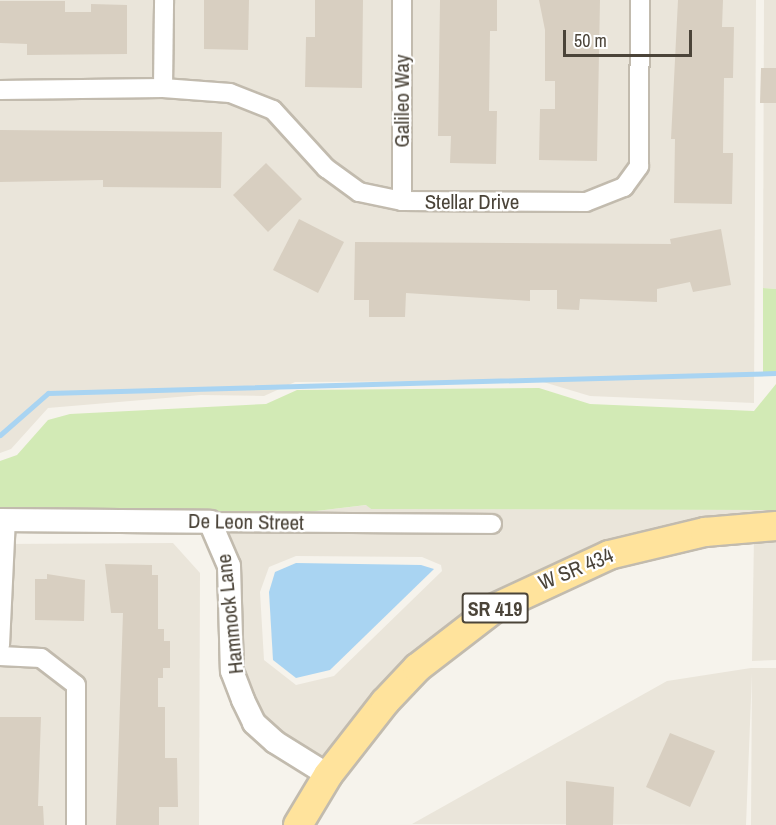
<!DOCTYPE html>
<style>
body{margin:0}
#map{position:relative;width:776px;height:825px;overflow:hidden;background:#f6f3ec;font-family:"Archivo Narrow",sans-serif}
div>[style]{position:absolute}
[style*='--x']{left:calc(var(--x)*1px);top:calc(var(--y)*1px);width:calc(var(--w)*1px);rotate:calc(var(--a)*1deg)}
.residential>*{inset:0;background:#eae5da}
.green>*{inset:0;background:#d2eab5}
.water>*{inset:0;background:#a9d4f2}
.stream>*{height:5px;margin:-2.5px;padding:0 2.5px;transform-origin:2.5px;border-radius:2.5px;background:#a9d4f2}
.building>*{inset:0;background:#d8cfc1}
.roads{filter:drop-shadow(2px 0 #c2bbae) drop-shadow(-2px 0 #c2bbae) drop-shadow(0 2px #c2bbae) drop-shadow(0 -2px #c2bbae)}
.minor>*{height:18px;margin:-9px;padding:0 9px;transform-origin:9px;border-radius:9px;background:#fff}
.tertiary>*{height:22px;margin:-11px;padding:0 11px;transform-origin:11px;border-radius:11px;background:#fff}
.primary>*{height:28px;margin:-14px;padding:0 14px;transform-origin:14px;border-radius:14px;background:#ffe39c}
span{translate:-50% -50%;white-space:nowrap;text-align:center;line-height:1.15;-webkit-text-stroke:4.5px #fff;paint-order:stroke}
.shield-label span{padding:2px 4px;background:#fff;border:2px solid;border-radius:4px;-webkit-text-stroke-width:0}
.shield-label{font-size:20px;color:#4b4439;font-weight:700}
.street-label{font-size:21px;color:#4b4439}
.scale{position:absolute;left:563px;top:30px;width:129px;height:27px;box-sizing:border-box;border:3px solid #4b4439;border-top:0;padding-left:8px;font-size:18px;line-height:21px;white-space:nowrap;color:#4b4439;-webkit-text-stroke:4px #fff;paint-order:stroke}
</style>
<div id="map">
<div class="residential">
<i style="clip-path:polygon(0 0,756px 0,754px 403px,590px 396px,540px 381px,295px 382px,264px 396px,201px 395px,48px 408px,11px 449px,0 453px)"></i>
<i style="clip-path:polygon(764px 0,776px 0,776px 289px,763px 288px)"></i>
<i style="clip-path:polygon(evenodd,367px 505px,371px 509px,776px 510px,776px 517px,564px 562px,325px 762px,263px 718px,242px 669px,239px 566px,228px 531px,501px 533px,501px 516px,291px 514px,367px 505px,296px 556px,422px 557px,441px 565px,442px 571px,334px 676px,296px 685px,264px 660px,260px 592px,269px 567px,296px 556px)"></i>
<i style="clip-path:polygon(776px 535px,776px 660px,752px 661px,754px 536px)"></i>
<i style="clip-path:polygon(173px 543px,200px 573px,199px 825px,0 825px,0 544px)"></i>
<i style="clip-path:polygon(751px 668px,776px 668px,776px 825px,751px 825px,752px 673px,746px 825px,412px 824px,667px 681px)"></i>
</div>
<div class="green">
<i style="clip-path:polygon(763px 288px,776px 289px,776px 373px,763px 372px)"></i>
<i style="clip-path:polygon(776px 384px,776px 510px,371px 509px,366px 505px,291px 514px,0 511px,0 461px,17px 455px,48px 420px,70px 414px,266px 404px,297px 390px,539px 388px,590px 404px,754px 411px)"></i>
</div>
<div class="water">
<i style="clip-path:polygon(296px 563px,421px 565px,434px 569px,330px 670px,296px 678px,273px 660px,269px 592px,275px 572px)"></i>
</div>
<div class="stream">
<i style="--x:0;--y:435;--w:64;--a:-41.2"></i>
<i style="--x:48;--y:393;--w:728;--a:-1.57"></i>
</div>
<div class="building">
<i style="clip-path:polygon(204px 0,249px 0,248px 50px,204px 49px)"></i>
<i style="clip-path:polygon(315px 0,363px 0,362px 88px,305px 87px,306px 37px,315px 37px)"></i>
<i style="clip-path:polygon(440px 0,497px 0,497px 31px,490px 31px,489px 111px,497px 111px,496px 164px,450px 163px,451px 136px,438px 136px)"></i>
<i style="clip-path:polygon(539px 0,600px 0,597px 161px,539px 160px,540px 109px,555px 109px,555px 81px,545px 81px,545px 30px)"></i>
<i style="clip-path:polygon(678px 0,723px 0,722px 27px,734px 27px,733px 78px,724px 78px,723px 153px,733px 153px,732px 204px,674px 203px,675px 139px,671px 139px)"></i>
<i style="clip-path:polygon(0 1px,65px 1px,65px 12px,91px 12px,91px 4px,127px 5px,127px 54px,27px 55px,27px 44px,0 43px)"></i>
<i style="clip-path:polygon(761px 68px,776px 68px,776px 103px,760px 103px)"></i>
<i style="clip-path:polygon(0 130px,222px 132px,221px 188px,103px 187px,103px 180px,0 182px)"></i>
<i style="clip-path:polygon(266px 163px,302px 199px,268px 232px,233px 195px)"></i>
<i style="clip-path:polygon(299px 219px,344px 242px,318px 293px,273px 270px)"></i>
<i style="clip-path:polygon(721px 229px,731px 285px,693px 292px,690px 282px,657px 289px,657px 302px,580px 299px,579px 310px,557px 309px,557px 290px,530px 290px,530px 301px,406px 293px,405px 317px,369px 317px,369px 300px,354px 300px,355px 242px,671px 244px,670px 239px)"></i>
<i style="clip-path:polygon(105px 564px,152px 565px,152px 575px,158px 575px,158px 629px,164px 629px,164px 641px,170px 641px,170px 668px,163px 668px,163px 678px,158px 678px,158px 707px,165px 707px,165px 758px,177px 758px,178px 807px,159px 807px,159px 825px,116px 825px,123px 613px,111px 613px)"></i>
<i style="clip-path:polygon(47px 574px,85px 580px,84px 621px,35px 620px,35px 579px,47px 579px)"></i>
<i style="clip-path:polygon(0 717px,41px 717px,38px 806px,43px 806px,44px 825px,0 825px)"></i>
<i style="clip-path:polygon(670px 733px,715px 751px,690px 807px,646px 787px)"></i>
<i style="clip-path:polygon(566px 781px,614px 787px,613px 825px,566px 825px)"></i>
</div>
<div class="roads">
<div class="minor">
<i style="--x:163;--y:88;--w:88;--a:-89.3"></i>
<i style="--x:0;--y:90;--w:163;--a:-0.7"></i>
<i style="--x:163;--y:88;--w:67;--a:4.3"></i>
<i style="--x:230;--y:93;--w:46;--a:21.6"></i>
<i style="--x:273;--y:110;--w:79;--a:47.6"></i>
<i style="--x:326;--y:168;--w:41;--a:36"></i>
<i style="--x:359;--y:192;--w:44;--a:11.8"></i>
<i style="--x:402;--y:201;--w:184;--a:0.3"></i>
<i style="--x:586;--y:202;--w:41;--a:-21.5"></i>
<i style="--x:624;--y:187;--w:26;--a:-54"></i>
<i style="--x:639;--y:166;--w:166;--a:-89.7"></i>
<i style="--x:402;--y:201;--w:201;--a:-90"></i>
<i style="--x:210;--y:522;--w:282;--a:0.4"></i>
<i style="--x:0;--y:645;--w:125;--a:-87.3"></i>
<i style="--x:0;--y:656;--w:41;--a:2.8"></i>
<i style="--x:41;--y:658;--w:44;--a:37.6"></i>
<i style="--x:76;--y:685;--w:140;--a:90"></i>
</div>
<div class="tertiary">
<i style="--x:0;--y:520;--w:210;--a:0.5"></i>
<i style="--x:210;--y:522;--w:48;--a:66.6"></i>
<i style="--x:229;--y:566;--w:105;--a:88.4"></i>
<i style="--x:232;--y:671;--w:31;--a:69"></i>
<i style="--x:243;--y:700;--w:25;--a:64"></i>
<i style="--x:254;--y:723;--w:28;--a:42"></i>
<i style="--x:275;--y:742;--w:62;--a:31.9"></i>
</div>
<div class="primary">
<i style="--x:298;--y:825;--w:58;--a:-59"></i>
<i style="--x:328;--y:775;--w:93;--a:-52"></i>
<i style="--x:385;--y:702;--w:47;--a:-46.7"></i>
<i style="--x:417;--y:668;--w:98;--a:-37.6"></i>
<i style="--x:495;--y:608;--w:126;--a:-24.9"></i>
<i style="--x:609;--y:555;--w:99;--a:-13.5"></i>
<i style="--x:705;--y:532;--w:71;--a:-4.8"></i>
</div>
</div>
<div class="shield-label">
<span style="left:495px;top:608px">SR 419</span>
</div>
<div class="street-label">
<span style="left:402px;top:101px;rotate:-90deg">Galileo Way</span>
<span style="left:472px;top:202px">Stellar Drive</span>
<span style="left:246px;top:522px;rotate:1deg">De Leon Street</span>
<span style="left:576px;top:569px;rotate:-22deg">W SR 434</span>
<span style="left:230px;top:614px;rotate:-96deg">Hammock Lane</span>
</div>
<div class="scale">50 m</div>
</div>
